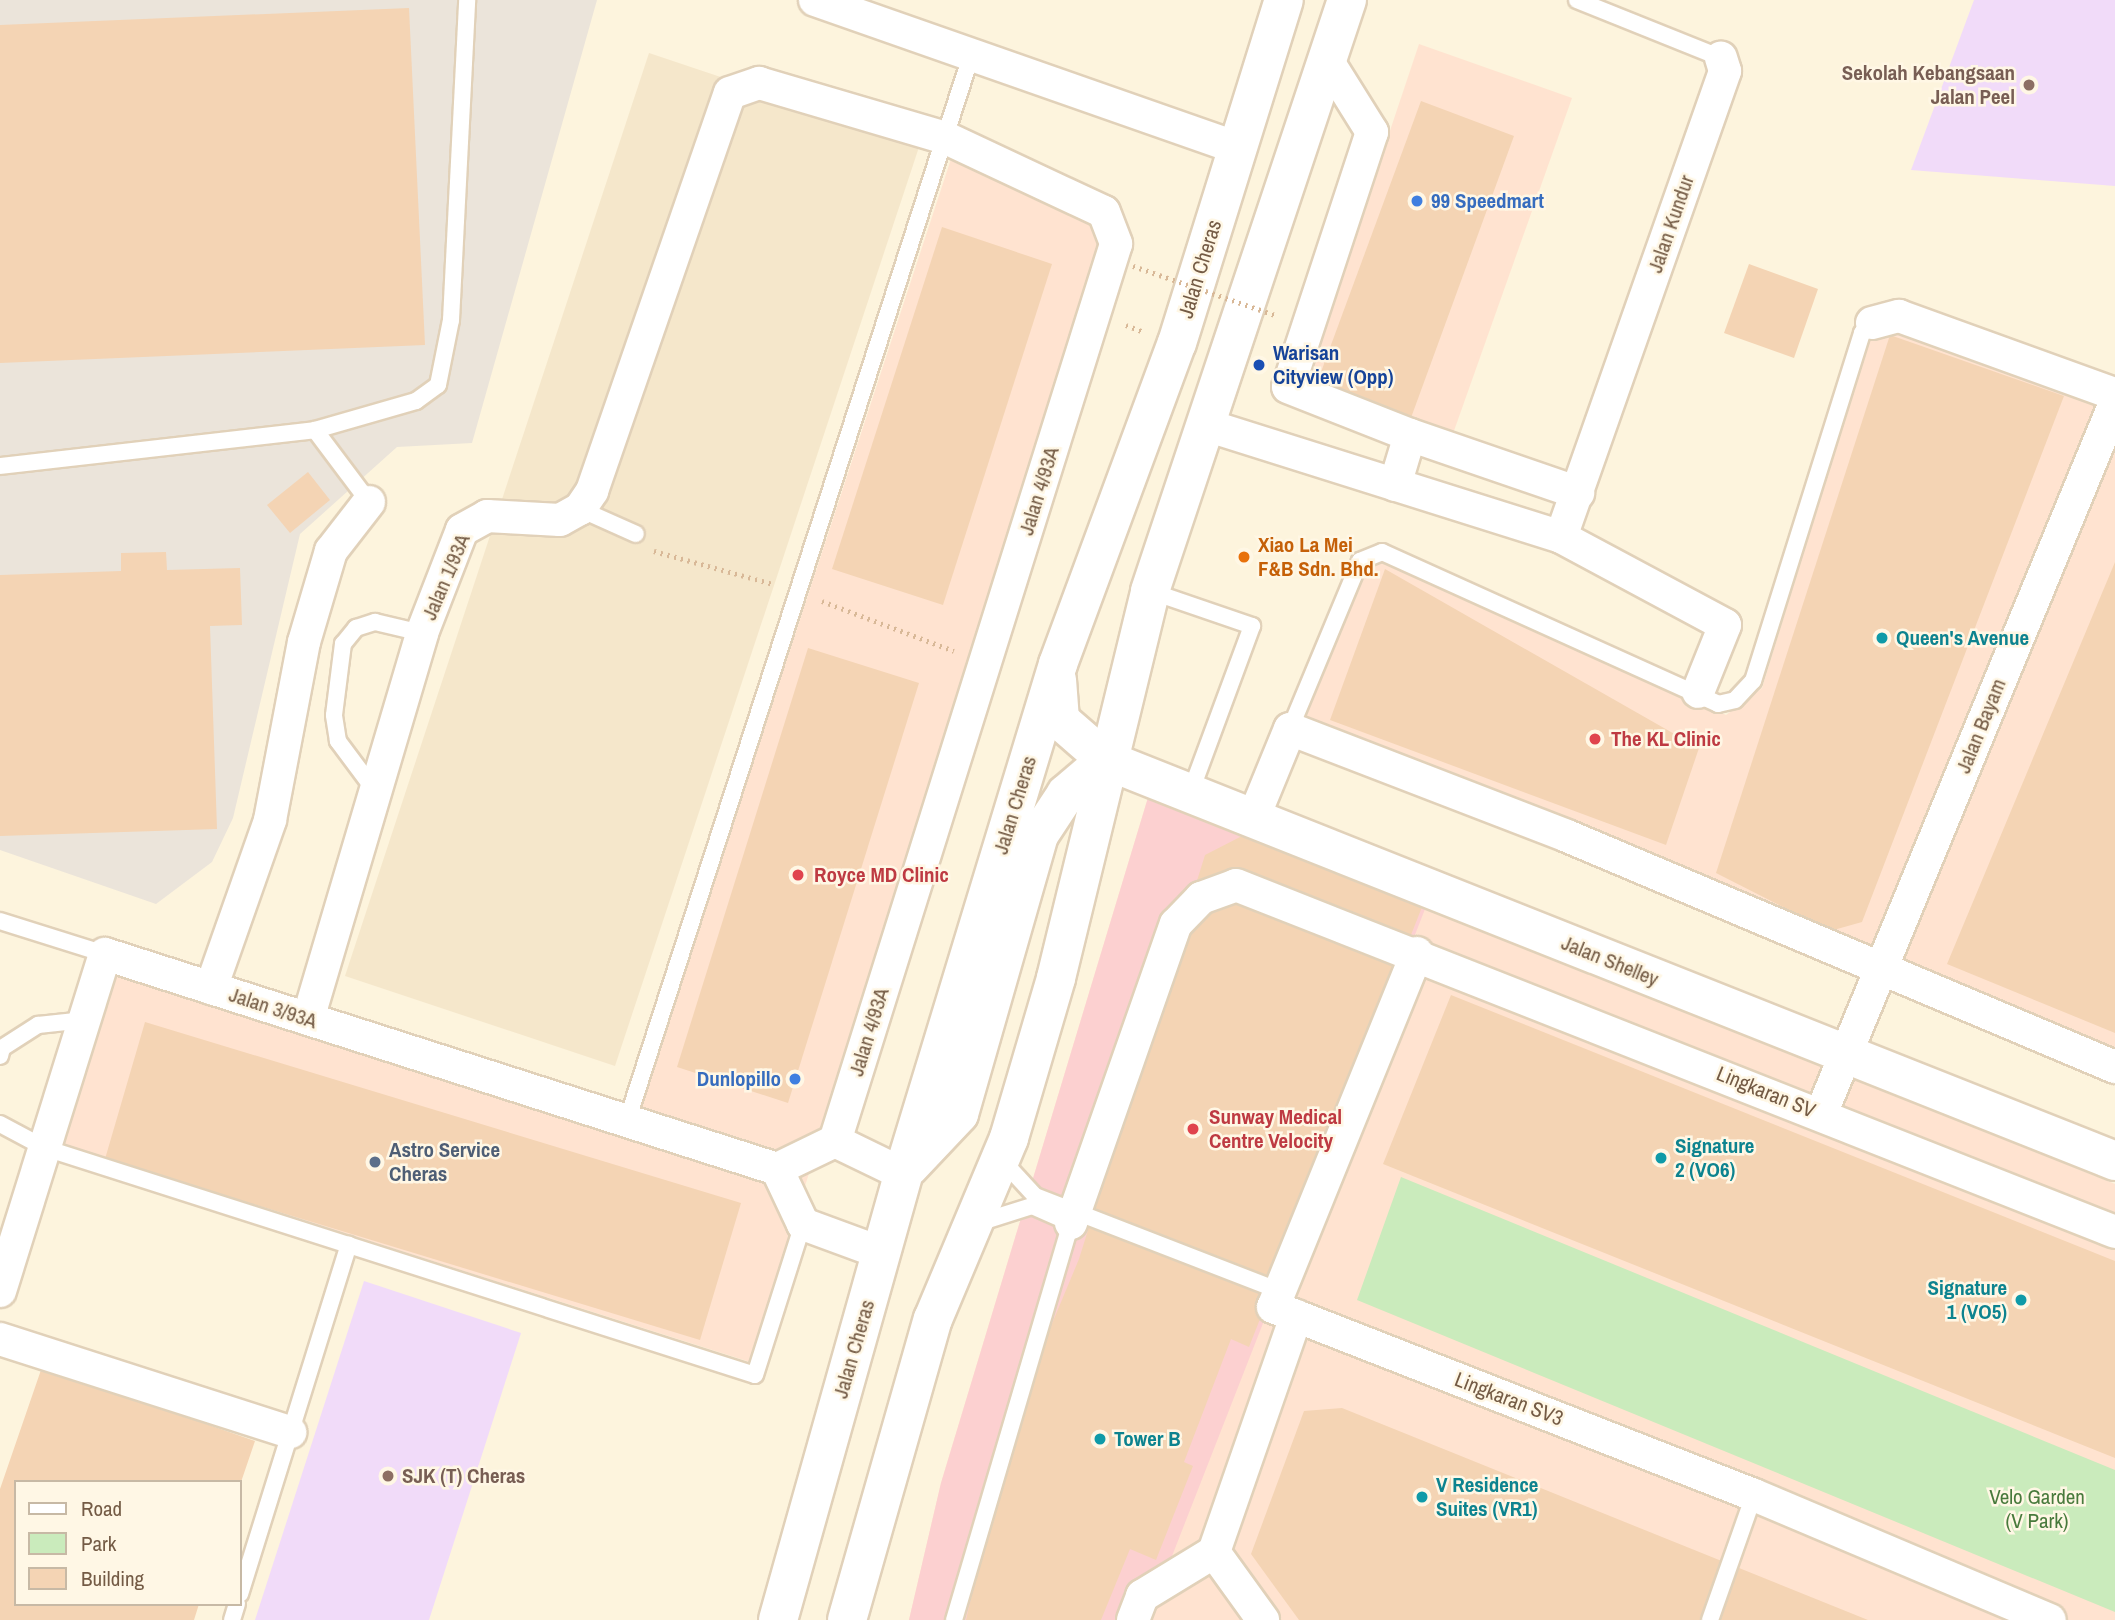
<!DOCTYPE html>
<style>
body{margin:0}
#map{position:relative;width:2115px;height:1620px;overflow:hidden;background:#fdf4dd;font-family:"Archivo Narrow",sans-serif}
div>[style]{position:absolute}
[style*='--x']{left:calc(var(--x)*1px);top:calc(var(--y)*1px);width:calc(var(--w)*1px);rotate:calc(var(--a)*1deg)}
.residential>*{inset:0;background:#f5e7cb}
.commercial>*{inset:0;background:#ffe3d0}
.industrial>*{inset:0;background:#ebe4da}
.education>*{inset:0;background:#f1dbf9}
.medical>*{inset:0;background:#fcd0d0}
.green>*{inset:0;background:#caebbc}
.building>*{inset:0;background:#f4d4b4}
.path>*{height:4.5px;margin-top:-2.25px;transform-origin:0;background:repeating-linear-gradient(90deg,#d8b897 0 2px,transparent 0 7px)}
.roads{filter:drop-shadow(2px 0 #e1d1b9) drop-shadow(-2px 0 #e1d1b9) drop-shadow(0 2px #e1d1b9) drop-shadow(0 -2px #e1d1b9)}
.lane>*{height:16px;margin:-8px;padding:0 8px;transform-origin:8px;border-radius:8px;background:#fff}
.street>*{height:32px;margin:-16px;padding:0 16px;transform-origin:16px;border-radius:16px;background:#fff}
.secondary>*{height:38px;margin:-19px;padding:0 19px;transform-origin:19px;border-radius:19px;background:#fff}
.path-bridge>*{height:4.5px;margin-top:-2.25px;transform-origin:0;background:repeating-linear-gradient(90deg,#d8b897 0 2px,transparent 0 7px)}
.dots>*{width:19px;height:19px;translate:-50% -50%;box-sizing:border-box;border:4px solid #fff7e5;border-radius:50%}
span{translate:-50% -50%;white-space:nowrap;text-align:center;line-height:1.15;-webkit-text-stroke:5px #fff7e5;paint-order:stroke}
.education-label{font-size:21px;color:#785e54;font-weight:700}
.right{translate:-100% -50%;text-align:right}
.left{translate:0 -50%;text-align:left}
.shop-label{font-size:21px;color:#366cbe;font-weight:700}
.street-label{font-size:21px;color:#745b45}
.transit-label{font-size:21px;color:#164399;font-weight:700}
.food-label{font-size:21px;color:#c56008;font-weight:700}
.culture-label{font-size:21px;color:#0d838f;font-weight:700}
.health-label{font-size:21px;color:#be3a42;font-weight:700}
.service-label{font-size:21px;color:#4e5e75;font-weight:700}
.park-label{font-size:21px;color:#487a3c}
.legend{position:absolute;left:14px;top:1480px;width:228px;height:126px;box-sizing:border-box;background:#fff7e5;border:2px solid #c7b9a5;margin:0;padding:9px 12px;list-style:none;font-size:21px;color:#745b45}
.legend li{display:flex;align-items:center;gap:14px;height:35px}
.legend b{width:35px;border:2px solid #c7b9a5}
</style>
<div id="map">
<div class="residential">
<i style="clip-path:polygon(649px 53px,920px 144px,615px 1066px,345px 976px)"></i>
</div>
<div class="commercial">
<i style="clip-path:polygon(1419px 44px,1572px 98px,1444px 459px,1298px 406px)"></i>
<i style="clip-path:polygon(952px 156px,1094px 221px,1102px 236px,750px 1362px,61px 1143px,113px 970px,631px 1135px)"></i>
<i style="clip-path:polygon(1894px 326px,2100px 403px,1872px 954px,1305px 719px,1367px 567px,1383px 562px,1726px 715px,1762px 688px,1870px 335px)"></i>
<i style="clip-path:polygon(2115px 438px,2115px 1053px,1897px 967px)"></i>
<i style="clip-path:polygon(1150px 791px,2115px 1184px,2115px 1620px,909px 1620px,941px 1483px)"></i>
</div>
<div class="industrial">
<i style="clip-path:polygon(0 0,597px 0,472px 443px,397px 447px,300px 534px,233px 818px,212px 862px,156px 904px,0 850px)"></i>
</div>
<div class="education">
<i style="clip-path:polygon(1974px 0,2115px 0,2115px 186px,1911px 170px)"></i>
<i style="clip-path:polygon(364px 1281px,521px 1333px,429px 1620px,255px 1620px)"></i>
</div>
<div class="medical">
<i style="clip-path:polygon(1150px 791px,1427px 904px,1147px 1620px,909px 1620px,941px 1483px)"></i>
</div>
<div class="green">
<i style="clip-path:polygon(1401px 1177px,2115px 1470px,2115px 1612px,1357px 1300px)"></i>
</div>
<div class="building">
<i style="clip-path:polygon(409px 8px,425px 345px,0 363px,0 25px)"></i>
<i style="clip-path:polygon(1421px 101px,1514px 136px,1408px 426px,1314px 391px)"></i>
<i style="clip-path:polygon(942px 227px,1052px 264px,943px 605px,832px 569px)"></i>
<i style="clip-path:polygon(1749px 264px,1818px 289px,1794px 358px,1724px 333px)"></i>
<i style="clip-path:polygon(1890px 335px,2064px 396px,1862px 922px,1830px 931px,1716px 873px)"></i>
<i style="clip-path:polygon(308px 472px,330px 500px,290px 533px,267px 505px)"></i>
<i style="clip-path:polygon(166px 552px,167px 570px,240px 568px,242px 625px,210px 626px,217px 829px,0 836px,0 575px,121px 571px,121px 553px)"></i>
<i style="clip-path:polygon(2115px 562px,2115px 1033px,1947px 964px)"></i>
<i style="clip-path:polygon(1385px 569px,1699px 748px,1666px 845px,1330px 720px)"></i>
<i style="clip-path:polygon(808px 648px,919px 683px,788px 1103px,677px 1067px)"></i>
<i style="clip-path:polygon(1242px 836px,1422px 907px,1249px 1347px,1231px 1339px,1184px 1462px,1193px 1466px,1156px 1560px,1130px 1549px,1101px 1620px,966px 1620px,1013px 1417px,1079px 1259px,1205px 855px)"></i>
<i style="clip-path:polygon(1451px 995px,2115px 1261px,2115px 1458px,1383px 1164px)"></i>
<i style="clip-path:polygon(145px 1022px,741px 1203px,700px 1340px,105px 1159px)"></i>
<i style="clip-path:polygon(42px 1367px,255px 1441px,241px 1482px,16px 1482px,16px 1604px,199px 1604px,194px 1620px,0 1620px,0 1489px)"></i>
<i style="clip-path:polygon(1342px 1408px,1868px 1620px,1299px 1620px,1251px 1554px,1304px 1411px)"></i>
</div>
<div class="path">
<i style="--x:1126;--y:325;--w:19;--a:21"></i>
<i style="--x:654;--y:551;--w:123;--a:15.5"></i>
<i style="--x:822;--y:601;--w:141;--a:20.7"></i>
</div>
<div class="roads">
<div class="lane">
<i style="--x:1577;--y:0;--w:155;--a:21.9"></i>
<i style="--x:315;--y:430;--w:90;--a:53.1"></i>
<i style="--x:0;--y:466;--w:317;--a:-6.5"></i>
<i style="--x:315;--y:430;--w:105;--a:-16"></i>
<i style="--x:416;--y:401;--w:27;--a:-36"></i>
<i style="--x:438;--y:385;--w:66;--a:-78.7"></i>
<i style="--x:451;--y:320;--w:320;--a:-87.1"></i>
<i style="--x:580;--y:509;--w:61;--a:24.1"></i>
<i style="--x:1150;--y:591;--w:108;--a:18.9"></i>
<i style="--x:1252;--y:626;--w:179;--a:110.3"></i>
<i style="--x:1290;--y:729;--w:182;--a:-67.4"></i>
<i style="--x:1360;--y:561;--w:24;--a:-22"></i>
<i style="--x:1382;--y:552;--w:369;--a:24.3"></i>
<i style="--x:1718;--y:704;--w:17;--a:-13"></i>
<i style="--x:1735;--y:700;--w:26;--a:-47"></i>
<i style="--x:1753;--y:681;--w:365;--a:-72.6"></i>
<i style="--x:1862;--y:333;--w:14;--a:-45"></i>
<i style="--x:376;--y:792;--w:64;--a:-126.7"></i>
<i style="--x:338;--y:741;--w:26;--a:-99"></i>
<i style="--x:334;--y:715;--w:72;--a:-82.8"></i>
<i style="--x:343;--y:644;--w:21;--a:-51"></i>
<i style="--x:356;--y:628;--w:20;--a:-18"></i>
<i style="--x:375;--y:622;--w:48;--a:13.2"></i>
<i style="--x:0;--y:921;--w:110;--a:17.4"></i>
<i style="--x:0;--y:1056;--w:8;--a:-76"></i>
<i style="--x:2;--y:1048;--w:43;--a:-32.6"></i>
<i style="--x:38;--y:1025;--w:47;--a:-6.1"></i>
<i style="--x:627;--y:1121;--w:1122;--a:-72.1"></i>
<i style="--x:0;--y:1124;--w:51;--a:28.1"></i>
<i style="--x:45;--y:1148;--w:745;--a:17.73"></i>
<i style="--x:755;--y:1375;--w:158;--a:-72.4"></i>
<i style="--x:1001;--y:1159;--w:50;--a:47.4"></i>
<i style="--x:1035;--y:1196;--w:263;--a:21.2"></i>
<i style="--x:978;--y:1223;--w:57;--a:-17.5"></i>
<i style="--x:1032;--y:1206;--w:47;--a:23.8"></i>
<i style="--x:240;--y:1594;--w:366;--a:-72.7"></i>
<i style="--x:232;--y:1620;--w:17;--a:-73"></i>
<i style="--x:954;--y:1620;--w:414;--a:-73.6"></i>
<i style="--x:1710;--y:1620;--w:133;--a:-70.6"></i>
</div>
<div class="street">
<i style="--x:815;--y:0;--w:448;--a:19.3"></i>
<i style="--x:1327;--y:60;--w:85;--a:58"></i>
<i style="--x:1372;--y:132;--w:268;--a:108.2"></i>
<i style="--x:1288;--y:387;--w:131;--a:21.5"></i>
<i style="--x:1410;--y:435;--w:52;--a:106.7"></i>
<i style="--x:1872;--y:323;--w:28;--a:-15"></i>
<i style="--x:1899;--y:316;--w:230;--a:19.9"></i>
<i style="--x:1206;--y:425;--w:372;--a:17.5"></i>
<i style="--x:1561;--y:537;--w:186;--a:28.2"></i>
<i style="--x:1725;--y:625;--w:72;--a:111.9"></i>
<i style="--x:1410;--y:435;--w:178;--a:19"></i>
<i style="--x:1561;--y:537;--w:494;--a:-70.6"></i>
<i style="--x:1725;--y:71;--w:14;--a:-107"></i>
<i style="--x:1253;--y:819;--w:97;--a:-67.7"></i>
<i style="--x:1290;--y:729;--w:297;--a:21.1"></i>
<i style="--x:1567;--y:836;--w:595;--a:22.86"></i>
<i style="--x:1417;--y:953;--w:382;--a:112.1"></i>
<i style="--x:1273;--y:1307;--w:516;--a:21.35"></i>
<i style="--x:1754;--y:1495;--w:321;--a:22.9"></i>
<i style="--x:211;--y:988;--w:178;--a:-70.6"></i>
<i style="--x:270;--y:820;--w:181;--a:-79.2"></i>
<i style="--x:304;--y:642;--w:95;--a:-73.5"></i>
<i style="--x:331;--y:551;--w:62;--a:-52.2"></i>
<i style="--x:308;--y:1019;--w:402;--a:-73.5"></i>
<i style="--x:422;--y:633;--w:110;--a:-68.8"></i>
<i style="--x:462;--y:530;--w:29;--a:-29"></i>
<i style="--x:487;--y:516;--w:73;--a:3.1"></i>
<i style="--x:560;--y:520;--w:23;--a:-29"></i>
<i style="--x:580;--y:509;--w:22;--a:-56"></i>
<i style="--x:592;--y:491;--w:421;--a:-70.9"></i>
<i style="--x:730;--y:93;--w:31;--a:-19"></i>
<i style="--x:759;--y:83;--w:195;--a:16.4"></i>
<i style="--x:946;--y:138;--w:174;--a:25.1"></i>
<i style="--x:1104;--y:212;--w:34;--a:69"></i>
<i style="--x:1116;--y:244;--w:940;--a:107.39"></i>
<i style="--x:835;--y:1141;--w:64;--a:154.2"></i>
<i style="--x:1821;--y:1114;--w:769;--a:-67.53"></i>
<i style="--x:835;--y:1141;--w:76;--a:25.9"></i>
<i style="--x:777;--y:1169;--w:61;--a:64.7"></i>
<i style="--x:803;--y:1224;--w:84;--a:20.2"></i>
<i style="--x:1071;--y:1223;--w:317;--a:-70.7"></i>
<i style="--x:1176;--y:924;--w:36;--a:-46"></i>
<i style="--x:1201;--y:898;--w:37;--a:-20"></i>
<i style="--x:1236;--y:885;--w:945;--a:21.54"></i>
<i style="--x:0;--y:1291;--w:353;--a:-72.7"></i>
<i style="--x:105;--y:954;--w:706;--a:17.74"></i>
<i style="--x:0;--y:1339;--w:305;--a:17.8"></i>
<i style="--x:1214;--y:1552;--w:84;--a:54.2"></i>
<i style="--x:1133;--y:1620;--w:26;--a:-69"></i>
<i style="--x:1142;--y:1596;--w:84;--a:-31.4"></i>
<i style="--x:1214;--y:1552;--w:250;--a:-70.8"></i>
</div>
<div class="secondary">
<i style="--x:1057;--y:680;--w:40;--a:85.7"></i>
<i style="--x:1060;--y:720;--w:61;--a:41"></i>
<i style="--x:1106;--y:760;--w:1086;--a:21.67"></i>
<i style="--x:909;--y:1167;--w:73;--a:-46.7"></i>
<i style="--x:959;--y:1114;--w:290;--a:-74"></i>
<i style="--x:1039;--y:835;--w:49;--a:-56.6"></i>
<i style="--x:1066;--y:794;--w:52;--a:-40.4"></i>
<i style="--x:778;--y:1620;--w:463;--a:-74.3"></i>
<i style="--x:903;--y:1174;--w:533;--a:-73.09"></i>
<i style="--x:1058;--y:664;--w:342;--a:-69.7"></i>
<i style="--x:1177;--y:343;--w:359;--a:-72.7"></i>
<i style="--x:847;--y:1620;--w:313;--a:-74.1"></i>
<i style="--x:933;--y:1319;--w:196;--a:-67.2"></i>
<i style="--x:1009;--y:1138;--w:167;--a:-73.6"></i>
<i style="--x:1056;--y:978;--w:398;--a:-76.3"></i>
<i style="--x:1150;--y:591;--w:623;--a:-71.57"></i>
</div>
</div>
<div class="path-bridge">
<i style="--x:1133;--y:266;--w:153;--a:19"></i>
</div>
<div class="dots">
<i style="left:2029px;top:85px;background:#8d6e63"></i>
<i style="left:1417px;top:201px;background:#3f7fe0"></i>
<i style="left:1259px;top:365px;background:#1a4fb4"></i>
<i style="left:1244px;top:557px;background:#e8710a"></i>
<i style="left:1882px;top:638px;background:#0f9aa8"></i>
<i style="left:1595px;top:739px;background:#e0444e"></i>
<i style="left:798px;top:875px;background:#e0444e"></i>
<i style="left:795px;top:1079px;background:#3f7fe0"></i>
<i style="left:1193px;top:1129px;background:#e0444e"></i>
<i style="left:1661px;top:1158px;background:#0f9aa8"></i>
<i style="left:375px;top:1162px;background:#5c6f8a"></i>
<i style="left:2021px;top:1300px;background:#0f9aa8"></i>
<i style="left:1100px;top:1439px;background:#0f9aa8"></i>
<i style="left:388px;top:1476px;background:#8d6e63"></i>
<i style="left:1422px;top:1497px;background:#0f9aa8"></i>
</div>
<div class="education-label">
<span class="right" style="left:2015px;top:85px">Sekolah Kebangsaan<br>Jalan Peel</span>
<span class="left" style="left:402px;top:1476px">SJK (T) Cheras</span>
</div>
<div class="shop-label">
<span class="left" style="left:1431px;top:201px">99 Speedmart</span>
<span class="right" style="left:781px;top:1079px">Dunlopillo</span>
</div>
<div class="street-label">
<span style="left:1671px;top:224px;rotate:-71deg">Jalan Kundur</span>
<span style="left:1200px;top:269px;rotate:-73deg">Jalan Cheras</span>
<span style="left:1039px;top:491px;rotate:-73deg">Jalan 4/93A</span>
<span style="left:446px;top:577px;rotate:-67deg">Jalan 1/93A</span>
<span style="left:1981px;top:726px;rotate:-68deg">Jalan Bayam</span>
<span style="left:1015px;top:805px;rotate:-73deg">Jalan Cheras</span>
<span style="left:1610px;top:961px;rotate:22deg">Jalan Shelley</span>
<span style="left:273px;top:1008px;rotate:18deg">Jalan 3/93A</span>
<span style="left:869px;top:1032px;rotate:-73deg">Jalan 4/93A</span>
<span style="left:1766px;top:1092px;rotate:22deg">Lingkaran SV</span>
<span style="left:854px;top:1349px;rotate:-74deg">Jalan Cheras</span>
<span style="left:1509px;top:1399px;rotate:21deg">Lingkaran SV3</span>
</div>
<div class="transit-label">
<span class="left" style="left:1273px;top:365px">Warisan<br>Cityview (Opp)</span>
</div>
<div class="food-label">
<span class="left" style="left:1258px;top:557px">Xiao La Mei<br>F&amp;B Sdn. Bhd.</span>
</div>
<div class="culture-label">
<span class="left" style="left:1896px;top:638px">Queen's Avenue</span>
<span class="left" style="left:1675px;top:1158px">Signature<br>2 (VO6)</span>
<span class="right" style="left:2007px;top:1300px">Signature<br>1 (VO5)</span>
<span class="left" style="left:1114px;top:1439px">Tower B</span>
<span class="left" style="left:1436px;top:1497px">V Residence<br>Suites (VR1)</span>
</div>
<div class="health-label">
<span class="left" style="left:1611px;top:739px">The KL Clinic</span>
<span class="left" style="left:814px;top:875px">Royce MD Clinic</span>
<span class="left" style="left:1209px;top:1129px">Sunway Medical<br>Centre Velocity</span>
</div>
<div class="service-label">
<span class="left" style="left:389px;top:1162px">Astro Service<br>Cheras</span>
</div>
<div class="park-label">
<span style="left:2037px;top:1509px">Velo Garden<br>(V Park)</span>
</div>
<ul class="legend">
<li><b style="height:9px;background:#fff"></b>Road</li>
<li><b style="height:19px;background:#caebbc"></b>Park</li>
<li><b style="height:19px;background:#f4d4b4"></b>Building</li>
</ul>
</div>
